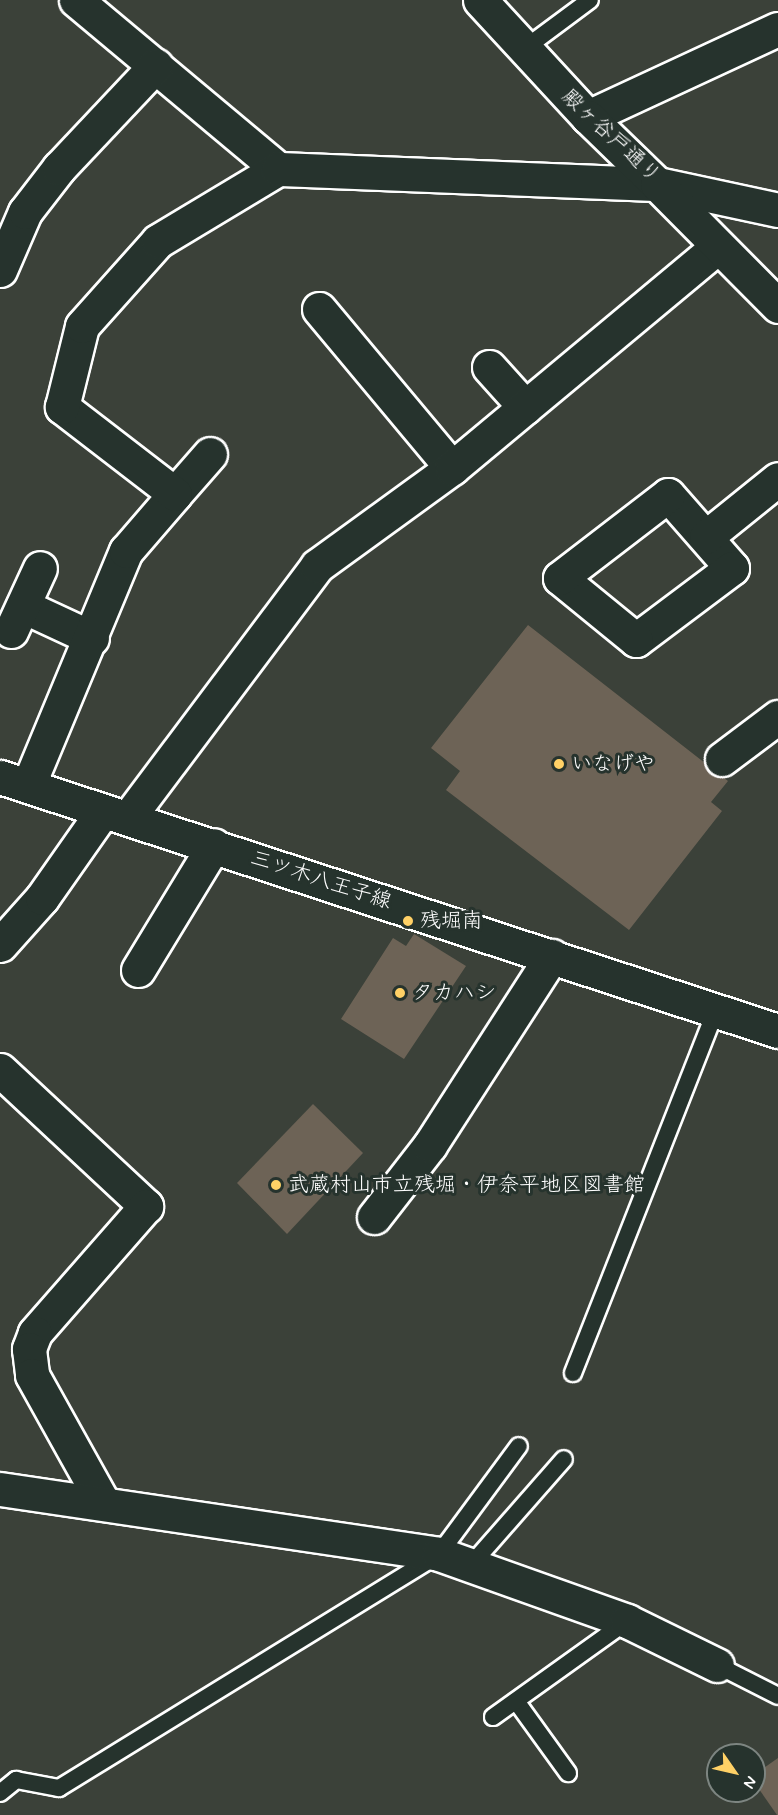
<!DOCTYPE html>
<meta charset="utf-8">
<style>
body{margin:0}
#map{position:relative;width:778px;height:1815px;overflow:hidden;background:#3b4139;font-family:Mynerve,"Klee One",sans-serif}
div>[style]{position:absolute}
[style*='--x']{left:calc(var(--x)*1px);top:calc(var(--y)*1px);width:calc(var(--w)*1px);rotate:calc(var(--a)*1deg)}
.building>*{inset:0;background:#6d6356}
.roads{filter:drop-shadow(2px 0 #fff) drop-shadow(-2px 0 #fff) drop-shadow(0 2px #fff) drop-shadow(0 -2px #fff)}
.lane>*{height:16px;margin:-8px;padding:0 8px;transform-origin:8px;border-radius:8px;background:#26332d}
.street>*{height:33px;margin:-16.5px;padding:0 16.5px;transform-origin:16.5px;border-radius:16.5px;background:#26332d}
.secondary>*{height:33px;margin:-16.5px;padding:0 16.5px;transform-origin:16.5px;border-radius:16.5px;background:#26332d}
.dots>*{width:16px;height:16px;translate:-50% -50%;box-sizing:border-box;border:3px solid #26332d;border-radius:50%}
span{translate:-50% -50%;white-space:nowrap;text-align:center;line-height:1.15;-webkit-text-stroke:6px #26332d;paint-order:stroke}
.street-label{font-size:21px;color:#fff}
.poi-label{font-size:21px;color:#fff}
.left{translate:0 -50%;text-align:left}
.north{position:absolute;left:706px;top:1743px;width:60px;height:60px;box-sizing:border-box;background:#26332d;border:2px solid #7d8581;border-radius:50%;rotate:124deg;font-size:16px;font-weight:700;line-height:24px;text-align:center;color:#fff}
.north::after{content:'';display:block;margin:auto;width:21px;height:27px;background:#ffd166;clip-path:polygon(50% 0,100% 100%,50% 72%,0 100%)}
</style>
<div id="map">
<div class="building">
<i style="clip-path:polygon(528px 625px,728px 781px,711px 802px,722px 811px,629px 930px,446px 790px,460px 771px,431px 748px)"></i>
<i style="clip-path:polygon(414px 934px,466px 966px,404px 1059px,341px 1019px,393px 938px,406px 946px)"></i>
<i style="clip-path:polygon(313px 1104px,363px 1153px,287px 1234px,237px 1183px)"></i>
<i style="clip-path:polygon(778px 1758px,778px 1815px,777px 1815px,754px 1782px,754px 1775px)"></i>
</div>
<div class="roads">
<div class="lane">
<i style="--x:524;--y:49;--w:82;--a:-36.6"></i>
<i style="--x:573;--y:1373;--w:390;--a:-68.5"></i>
<i style="--x:470;--y:1566;--w:142;--a:-48.7"></i>
<i style="--x:717;--y:1665;--w:68;--a:26.9"></i>
<i style="--x:516;--y:1701;--w:89;--a:54.2"></i>
<i style="--x:493;--y:1717;--w:165;--a:-35.6"></i>
<i style="--x:0;--y:1793;--w:21;--a:-39"></i>
<i style="--x:16;--y:1780;--w:44;--a:10.5"></i>
<i style="--x:59;--y:1788;--w:446;--a:-31.6"></i>
<i style="--x:439;--y:1554;--w:134;--a:-53.5"></i>
</div>
<div class="street">
<i style="--x:76;--y:0;--w:263;--a:39.9"></i>
<i style="--x:588;--y:117;--w:209;--a:-24.9"></i>
<i style="--x:0;--y:270;--w:63;--a:-66.7"></i>
<i style="--x:25;--y:212;--w:56;--a:-52.3"></i>
<i style="--x:59;--y:168;--w:141;--a:-46.7"></i>
<i style="--x:319;--y:309;--w:207;--a:50.1"></i>
<i style="--x:489;--y:367;--w:54;--a:48"></i>
<i style="--x:175;--y:494;--w:53;--a:-48.8"></i>
<i style="--x:668;--y:495;--w:97;--a:48.8"></i>
<i style="--x:732;--y:568;--w:120;--a:143.1"></i>
<i style="--x:636;--y:640;--w:98;--a:-140.8"></i>
<i style="--x:560;--y:578;--w:136;--a:-37.5"></i>
<i style="--x:706;--y:537;--w:92;--a:-38.9"></i>
<i style="--x:23;--y:606;--w:76;--a:24.9"></i>
<i style="--x:11;--y:631;--w:69;--a:-65.3"></i>
<i style="--x:722;--y:759;--w:70;--a:-36.9"></i>
<i style="--x:28;--y:786;--w:255;--a:-67.4"></i>
<i style="--x:126;--y:551;--w:75;--a:-49.3"></i>
<i style="--x:175;--y:494;--w:143;--a:-142.4"></i>
<i style="--x:62;--y:407;--w:83;--a:-76.1"></i>
<i style="--x:82;--y:326;--w:114;--a:-48.2"></i>
<i style="--x:158;--y:241;--w:140;--a:-31"></i>
<i style="--x:278;--y:169;--w:379;--a:2.3"></i>
<i style="--x:128;--y:818;--w:315;--a:-53.1"></i>
<i style="--x:317;--y:566;--w:167;--a:-36"></i>
<i style="--x:452;--y:468;--w:346;--a:-39.8"></i>
<i style="--x:0;--y:945;--w:63;--a:-48.2"></i>
<i style="--x:42;--y:898;--w:106;--a:-55"></i>
<i style="--x:138;--y:970;--w:146;--a:-58.7"></i>
<i style="--x:0;--y:1070;--w:200;--a:43"></i>
<i style="--x:146;--y:1206;--w:169;--a:131.2"></i>
<i style="--x:35;--y:1333;--w:17;--a:111"></i>
<i style="--x:29;--y:1349;--w:26;--a:83"></i>
<i style="--x:32;--y:1375;--w:144;--a:60.9"></i>
<i style="--x:374;--y:1217;--w:91;--a:-52.1"></i>
<i style="--x:430;--y:1145;--w:225;--a:-57.2"></i>
<i style="--x:0;--y:1489;--w:444;--a:8.4"></i>
<i style="--x:439;--y:1554;--w:200;--a:19.6"></i>
<i style="--x:627;--y:1621;--w:100;--a:26.1"></i>
</div>
<div class="secondary">
<i style="--x:480;--y:0;--w:159;--a:47.3"></i>
<i style="--x:588;--y:117;--w:96;--a:44.2"></i>
<i style="--x:657;--y:184;--w:124;--a:12.1"></i>
<i style="--x:657;--y:184;--w:172;--a:45.2"></i>
<i style="--x:0;--y:777;--w:818;--a:18.08"></i>
</div>
</div>
<div class="dots">
<i style="left:559px;top:764px;background:#ffd166"></i>
<i style="left:408px;top:921px;background:#ffd166"></i>
<i style="left:400px;top:993px;background:#ffd166"></i>
<i style="left:276px;top:1185px;background:#ffd166"></i>
</div>
<div class="street-label">
<span style="left:611px;top:136px;rotate:43deg">殿ヶ谷戸通り</span>
<span style="left:321px;top:880px;rotate:18deg">三ツ木八王子線</span>
</div>
<div class="poi-label">
<span class="left" style="left:571px;top:764px">いなげや</span>
<span class="left" style="left:420px;top:921px">残堀南</span>
<span class="left" style="left:412px;top:993px">タカハシ</span>
<span class="left" style="left:288px;top:1185px">武蔵村山市立残堀・伊奈平地区図書館</span>
</div>
<div class="north">N</div>
</div>
